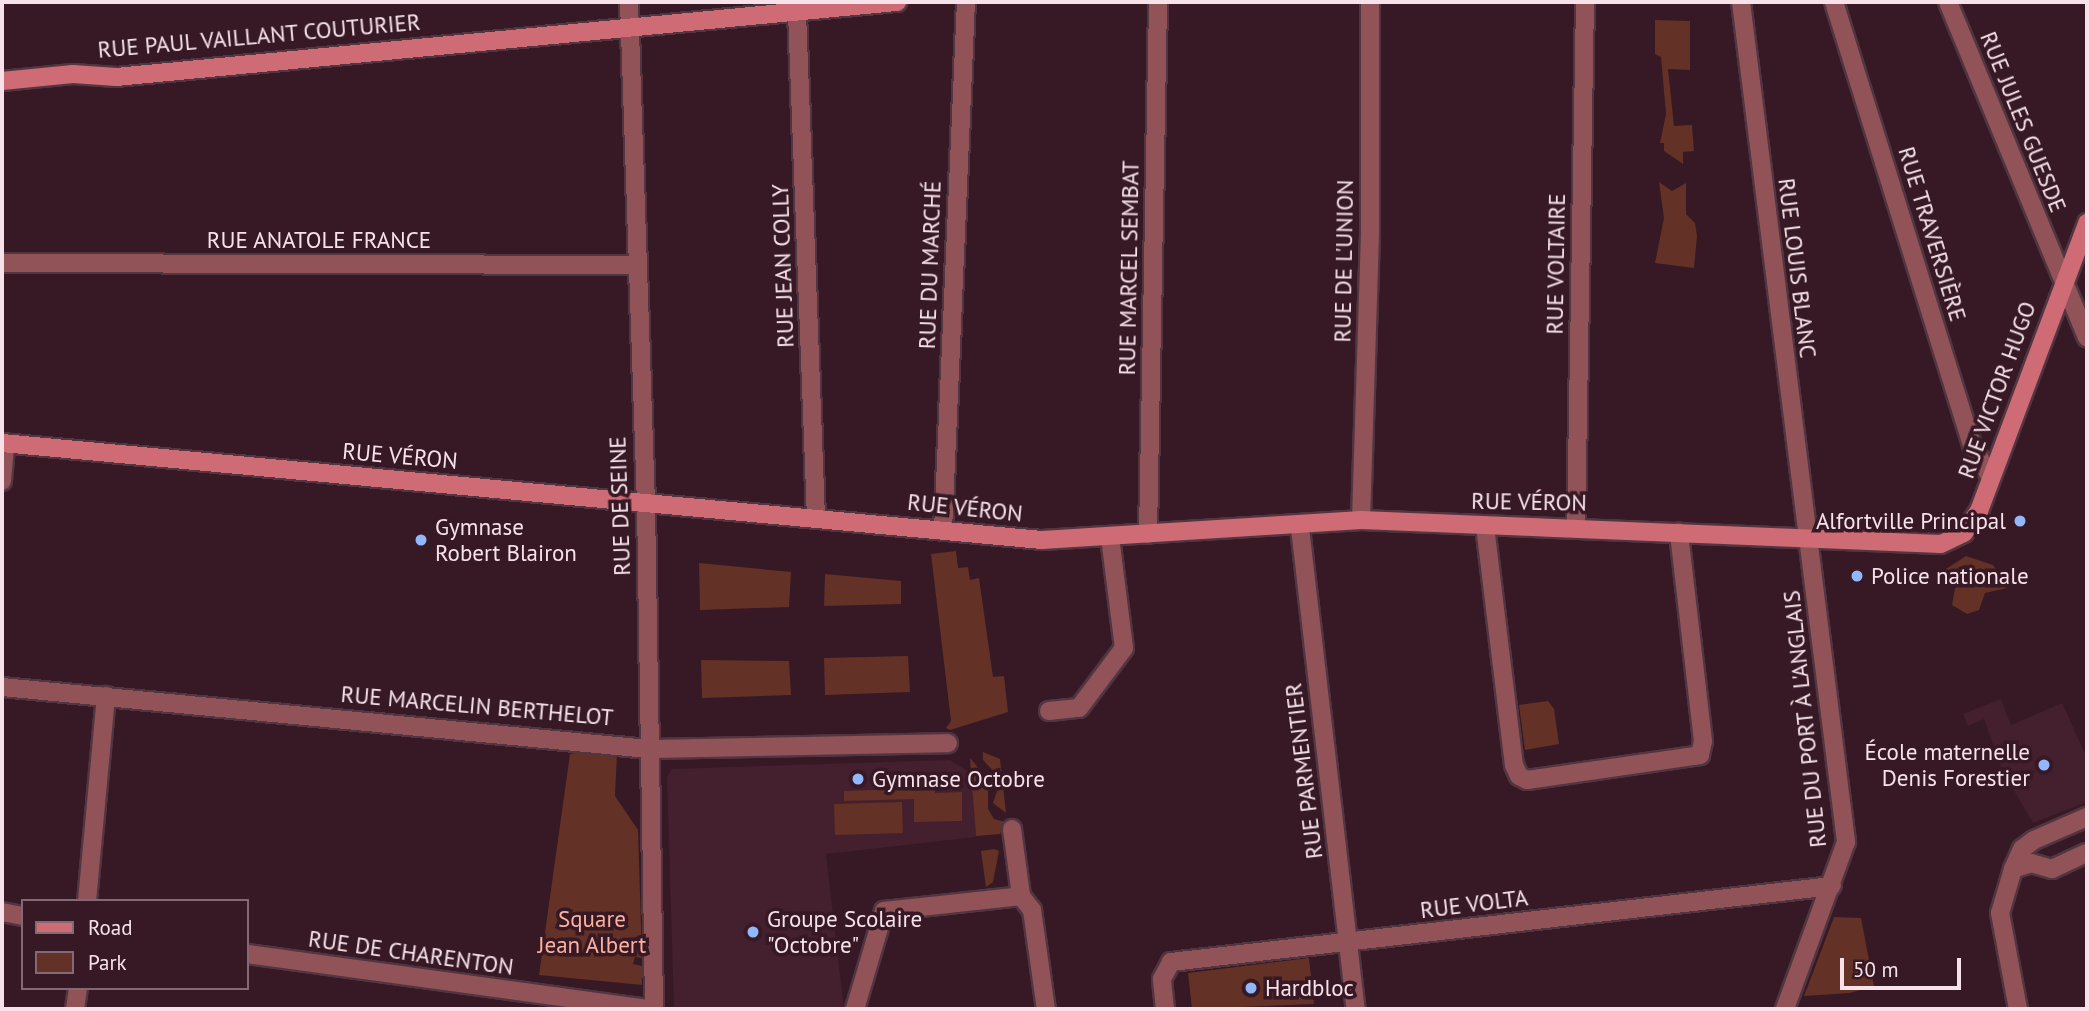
<!DOCTYPE html>
<meta charset="utf-8">
<style>
body{margin:0}
#map{position:relative;width:2089px;height:1011px;overflow:hidden;background:#361924;font-family:"PT Sans",sans-serif}
div>[style]{position:absolute}
[style*='--x']{left:calc(var(--x)*1px);top:calc(var(--y)*1px);width:calc(var(--w)*1px);rotate:calc(var(--a)*1deg)}
.built>*{inset:0;background:#441f2d}
.green>*{inset:0;background:#633125}
.roads{filter:drop-shadow(2px 0 #513540) drop-shadow(-2px 0 #513540) drop-shadow(0 2px #513540) drop-shadow(0 -2px #513540)}
.street>*{height:18px;margin:-9px;padding:0 9px;transform-origin:9px;border-radius:9px;background:#915358}
.secondary>*{height:18px;margin:-9px;padding:0 9px;transform-origin:9px;border-radius:9px;background:#cf6b74}
.dots>*{width:19px;height:19px;translate:-50% -50%;box-sizing:border-box;border:4px solid #361924;border-radius:50%}
span{translate:-50% -50%;white-space:nowrap;text-align:center;line-height:1.15;-webkit-text-stroke:7px #361924;paint-order:stroke}
.street-label{font-size:23px;color:#f7e2e9}
.poi-label{font-size:23px;color:#f7e2e9}
.right{translate:-100% -50%;text-align:right}
.left{translate:0 -50%;text-align:left}
.park-label{font-size:23px;color:#fcb19e}
.frame{position:absolute;inset:0;border:4px solid #f7e2e9;pointer-events:none}
.legend{position:absolute;left:21px;top:899px;width:228px;height:91px;box-sizing:border-box;background:#361924;border:2px solid #836973;margin:0;padding:9px 12px;list-style:none;font-size:21px;color:#f7e2e9}
.legend li{display:flex;align-items:center;gap:14px;height:35px}
.legend b{width:35px;border:2px solid #836973}
.scale{position:absolute;left:1840px;top:958px;width:121px;height:32px;box-sizing:border-box;border:4px solid #f7e2e9;border-top:0;padding-left:9px;font-size:21px;line-height:24px;white-space:nowrap;color:#f7e2e9;-webkit-text-stroke:5px #361924;paint-order:stroke}
</style>
<div id="map">
<div class="built">
<i style="clip-path:polygon(2001px 699px,2011px 725px,2062px 703px,2087px 758px,2087px 802px,2033px 823px,2003px 772px,1984px 719px,1968px 726px,1963px 714px)"></i>
<i style="clip-path:polygon(950px 760px,972px 774px,976px 837px,826px 854px,844px 1009px,674px 1009px,667px 777px,672px 769px)"></i>
</div>
<div class="green">
<i style="clip-path:polygon(1655px 20px,1690px 21px,1690px 70px,1668px 69px,1674px 126px,1692px 125px,1694px 151px,1683px 152px,1683px 164px,1664px 151px,1664px 143px,1660px 143px,1666px 114px,1661px 57px,1655px 54px)"></i>
<i style="clip-path:polygon(1659px 182px,1672px 191px,1686px 183px,1686px 214px,1695px 223px,1697px 236px,1694px 268px,1655px 263px,1664px 218px)"></i>
<i style="clip-path:polygon(956px 551px,958px 568px,968px 567px,970px 580px,979px 578px,993px 677px,1004px 676px,1008px 712px,950px 730px,946px 728px,951px 721px,931px 554px)"></i>
<i style="clip-path:polygon(1966px 556px,1993px 565px,2007px 588px,1985px 593px,1979px 610px,1967px 614px,1952px 605px,1956px 583px,1943px 571px)"></i>
<i style="clip-path:polygon(699px 563px,791px 572px,789px 607px,700px 610px)"></i>
<i style="clip-path:polygon(825px 574px,901px 581px,901px 604px,824px 606px)"></i>
<i style="clip-path:polygon(908px 656px,910px 692px,825px 695px,824px 658px)"></i>
<i style="clip-path:polygon(701px 660px,789px 661px,791px 695px,702px 698px)"></i>
<i style="clip-path:polygon(1548px 701px,1554px 709px,1559px 744px,1525px 750px,1519px 705px)"></i>
<i style="clip-path:polygon(584px 751px,617px 754px,615px 796px,638px 830px,642px 958px,635px 957px,633px 964px,642px 966px,642px 985px,539px 975px,570px 754px)"></i>
<i style="clip-path:polygon(983px 752px,1000px 759px,1006px 813px,993px 803px,997px 791px,995px 773px,983px 760px)"></i>
<i style="clip-path:polygon(970px 758px,988px 780px,988px 809px,994px 819px,1005px 822px,1000px 834px,976px 836px)"></i>
<i style="clip-path:polygon(935px 788px,935px 793px,962px 792px,962px 821px,914px 822px,914px 799px,844px 801px,844px 791px)"></i>
<i style="clip-path:polygon(902px 802px,903px 833px,835px 835px,834px 804px)"></i>
<i style="clip-path:polygon(994px 849px,999px 851px,993px 882px,986px 887px,981px 851px)"></i>
<i style="clip-path:polygon(1834px 917px,1861px 918px,1874px 986px,1850px 993px,1804px 996px)"></i>
<i style="clip-path:polygon(1309px 958px,1314px 1004px,1192px 1009px,1188px 973px)"></i>
</div>
<div class="roads">
<div class="street">
<i style="--x:629;--y:2;--w:501;--a:88.06"></i>
<i style="--x:646;--y:503;--w:506;--a:89.09"></i>
<i style="--x:1741;--y:2;--w:847;--a:82.87"></i>
<i style="--x:1846;--y:842;--w:178;--a:110.1"></i>
<i style="--x:1834;--y:2;--w:464;--a:72.7"></i>
<i style="--x:1972;--y:445;--w:38;--a:60"></i>
<i style="--x:1948;--y:2;--w:363;--a:67.5"></i>
<i style="--x:797;--y:12;--w:505;--a:87.85"></i>
<i style="--x:2;--y:263;--w:633;--a:0.18"></i>
<i style="--x:2;--y:481;--w:38;--a:-85"></i>
<i style="--x:1361;--y:520;--w:287;--a:-88.2"></i>
<i style="--x:1370;--y:233;--w:231;--a:-90"></i>
<i style="--x:1485;--y:526;--w:241;--a:83.1"></i>
<i style="--x:1514;--y:765;--w:12;--a:66"></i>
<i style="--x:1519;--y:776;--w:9;--a:27"></i>
<i style="--x:1527;--y:780;--w:175;--a:-8.2"></i>
<i style="--x:1700;--y:755;--w:14;--a:-78"></i>
<i style="--x:1703;--y:741;--w:210;--a:-96.6"></i>
<i style="--x:1576;--y:527;--w:525;--a:-89.02"></i>
<i style="--x:1300;--y:528;--w:484;--a:83.4"></i>
<i style="--x:943;--y:530;--w:529;--a:-87.51"></i>
<i style="--x:1148;--y:534;--w:532;--a:-88.92"></i>
<i style="--x:2;--y:687;--w:649;--a:5.48"></i>
<i style="--x:648;--y:749;--w:300;--a:-1.1"></i>
<i style="--x:1049;--y:711;--w:30;--a:-6"></i>
<i style="--x:1079;--y:708;--w:75;--a:-53.1"></i>
<i style="--x:1124;--y:648;--w:112;--a:-97.2"></i>
<i style="--x:1012;--y:829;--w:68;--a:82.3"></i>
<i style="--x:2013;--y:869;--w:19;--a:-18"></i>
<i style="--x:2031;--y:863;--w:22;--a:16"></i>
<i style="--x:2052;--y:869;--w:38;--a:-25"></i>
<i style="--x:87;--y:901;--w:206;--a:-84.7"></i>
<i style="--x:2;--y:912;--w:21;--a:11"></i>
<i style="--x:247;--y:954;--w:408;--a:7.8"></i>
<i style="--x:75;--y:1009;--w:21;--a:-82"></i>
<i style="--x:855;--y:1009;--w:102;--a:-73.5"></i>
<i style="--x:884;--y:911;--w:138;--a:-6.2"></i>
<i style="--x:1021;--y:896;--w:18;--a:52"></i>
<i style="--x:1032;--y:910;--w:100;--a:82"></i>
<i style="--x:1165;--y:1009;--w:30;--a:-96"></i>
<i style="--x:1162;--y:979;--w:19;--a:-62"></i>
<i style="--x:1171;--y:962;--w:665;--a:-6.56"></i>
<i style="--x:2018;--y:1009;--w:98;--a:-100.6"></i>
<i style="--x:2000;--y:913;--w:46;--a:-73.5"></i>
<i style="--x:2013;--y:869;--w:22;--a:-66"></i>
<i style="--x:2022;--y:849;--w:15;--a:-37"></i>
<i style="--x:2034;--y:840;--w:58;--a:-23.5"></i>
</div>
<div class="secondary">
<i style="--x:2;--y:81;--w:71;--a:-5.6"></i>
<i style="--x:73;--y:74;--w:43;--a:4"></i>
<i style="--x:116;--y:77;--w:785;--a:-5.49"></i>
<i style="--x:2;--y:443;--w:1045;--a:5.33"></i>
<i style="--x:1042;--y:540;--w:320;--a:-3.6"></i>
<i style="--x:1361;--y:520;--w:580;--a:2.37"></i>
<i style="--x:1941;--y:544;--w:25;--a:-26"></i>
<i style="--x:1964;--y:533;--w:27;--a:-56"></i>
<i style="--x:1979;--y:511;--w:308;--a:-69.4"></i>
</div>
</div>
<div class="dots">
<i style="left:2020px;top:521px;background:#92b7fd"></i>
<i style="left:421px;top:540px;background:#92b7fd"></i>
<i style="left:1857px;top:576px;background:#92b7fd"></i>
<i style="left:2044px;top:765px;background:#92b7fd"></i>
<i style="left:858px;top:779px;background:#92b7fd"></i>
<i style="left:753px;top:932px;background:#92b7fd"></i>
<i style="left:1251px;top:988px;background:#92b7fd"></i>
</div>
<div class="street-label">
<span style="left:259px;top:36px;rotate:-5deg">RUE PAUL VAILLANT COUTURIER</span>
<span style="left:2023px;top:122px;rotate:68deg">RUE JULES GUESDE</span>
<span style="left:1932px;top:234px;rotate:73deg">RUE TRAVERSIÈRE</span>
<span style="left:319px;top:240px">RUE ANATOLE FRANCE</span>
<span style="left:1344px;top:261px;rotate:-89deg">RUE DE L'UNION</span>
<span style="left:1556px;top:264px;rotate:-89deg">RUE VOLTAIRE</span>
<span style="left:930px;top:265px;rotate:-88deg">RUE DU MARCHÉ</span>
<span style="left:783px;top:266px;rotate:-92deg">RUE JEAN COLLY</span>
<span style="left:1129px;top:268px;rotate:-89deg">RUE MARCEL SEMBAT</span>
<span style="left:1797px;top:268px;rotate:83deg">RUE LOUIS BLANC</span>
<span style="left:1997px;top:390px;rotate:-70deg">RUE VICTOR HUGO</span>
<span style="left:400px;top:456px;rotate:5deg">RUE VÉRON</span>
<span style="left:1529px;top:502px;rotate:1deg">RUE VÉRON</span>
<span style="left:620px;top:506px;rotate:-92deg">RUE DE SEINE</span>
<span style="left:965px;top:508px;rotate:6deg">RUE VÉRON</span>
<span style="left:477px;top:706px;rotate:5deg">RUE MARCELIN BERTHELOT</span>
<span style="left:1805px;top:719px;rotate:-96deg">RUE DU PORT À L'ANGLAIS</span>
<span style="left:1304px;top:771px;rotate:-97deg">RUE PARMENTIER</span>
<span style="left:1474px;top:904px;rotate:-7deg">RUE VOLTA</span>
<span style="left:411px;top:953px;rotate:8deg">RUE DE CHARENTON</span>
</div>
<div class="poi-label">
<span class="right" style="left:2006px;top:521px">Alfortville Principal</span>
<span class="left" style="left:435px;top:540px">Gymnase<br>Robert Blairon</span>
<span class="left" style="left:1871px;top:576px">Police nationale</span>
<span class="right" style="left:2030px;top:765px">École maternelle<br>Denis Forestier</span>
<span class="left" style="left:872px;top:779px">Gymnase Octobre</span>
<span class="left" style="left:767px;top:932px">Groupe Scolaire<br>"Octobre"</span>
<span class="left" style="left:1265px;top:988px">Hardbloc</span>
</div>
<div class="park-label">
<span style="left:592px;top:932px">Square<br>Jean Albert</span>
</div>
<div class="frame"></div>
<ul class="legend">
<li><b style="height:9px;background:#cf6b74"></b>Road</li>
<li><b style="height:19px;background:#633125"></b>Park</li>
</ul>
<div class="scale">50 m</div>
</div>
